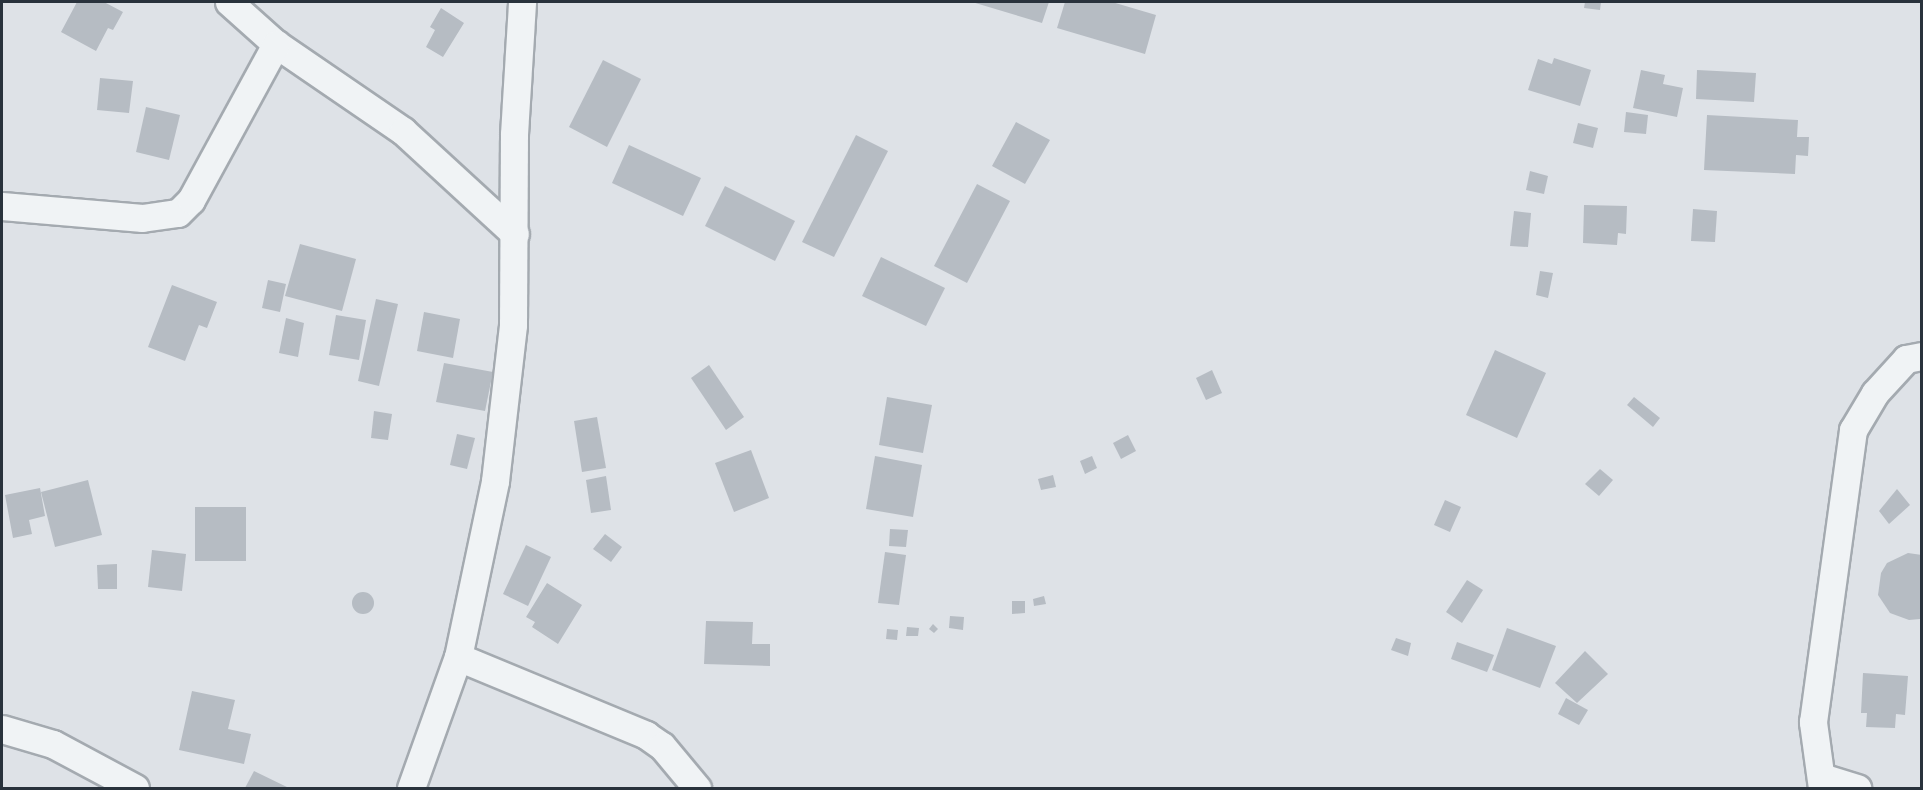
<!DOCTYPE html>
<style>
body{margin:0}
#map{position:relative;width:1923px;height:790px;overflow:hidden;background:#dee2e7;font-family:Commissioner,sans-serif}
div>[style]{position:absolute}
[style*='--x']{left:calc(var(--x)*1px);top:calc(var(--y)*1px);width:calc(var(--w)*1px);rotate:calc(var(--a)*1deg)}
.building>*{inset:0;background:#b6bcc3}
.round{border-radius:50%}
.roads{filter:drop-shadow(2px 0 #a4aab0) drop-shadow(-2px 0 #a4aab0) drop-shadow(0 2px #a4aab0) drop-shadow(0 -2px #a4aab0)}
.street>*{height:27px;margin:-13.5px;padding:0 13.5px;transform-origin:13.5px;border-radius:13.5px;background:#f0f3f5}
span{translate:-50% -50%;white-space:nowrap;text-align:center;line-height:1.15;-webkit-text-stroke:5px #edf1f4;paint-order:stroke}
.frame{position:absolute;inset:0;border:3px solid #29323c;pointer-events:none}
</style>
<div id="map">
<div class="building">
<i style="clip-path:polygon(77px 2px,104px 2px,123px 12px,113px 30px,108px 28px,96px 51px,61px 32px)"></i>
<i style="clip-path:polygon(972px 2px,1049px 2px,1042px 23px)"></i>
<i style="clip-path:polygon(1065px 2px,1112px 2px,1156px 15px,1145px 54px,1057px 28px)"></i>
<i style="clip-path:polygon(1585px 2px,1601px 2px,1600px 10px,1584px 8px)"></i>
<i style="clip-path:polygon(441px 8px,464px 23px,443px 57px,426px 47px,435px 30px,430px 27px)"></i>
<i style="clip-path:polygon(1554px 58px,1591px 70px,1580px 106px,1528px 90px,1538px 59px,1552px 64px)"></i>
<i style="clip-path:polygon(603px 60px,641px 79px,607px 147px,569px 127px)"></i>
<i style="clip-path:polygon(1641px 70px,1665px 75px,1663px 84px,1683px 88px,1677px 117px,1633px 108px)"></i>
<i style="clip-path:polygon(1697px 70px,1756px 73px,1754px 102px,1696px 99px)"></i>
<i style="clip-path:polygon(100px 78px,133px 81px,129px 113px,97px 110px)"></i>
<i style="clip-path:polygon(146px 107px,180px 115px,169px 160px,136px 152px)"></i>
<i style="clip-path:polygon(1626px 112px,1648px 115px,1646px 134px,1624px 132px)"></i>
<i style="clip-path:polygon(1707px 115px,1798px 120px,1797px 137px,1809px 137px,1808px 156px,1796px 155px,1795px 174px,1704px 170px)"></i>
<i style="clip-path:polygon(1016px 122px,1050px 140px,1025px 184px,992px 166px)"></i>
<i style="clip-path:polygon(1578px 123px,1598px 128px,1593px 148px,1573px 143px)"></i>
<i style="clip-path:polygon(856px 135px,888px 151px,834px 257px,802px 242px)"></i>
<i style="clip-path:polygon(629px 145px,701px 178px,683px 216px,612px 183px)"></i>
<i style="clip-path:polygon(1530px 171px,1548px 176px,1544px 194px,1526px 190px)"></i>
<i style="clip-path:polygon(977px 184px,1010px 201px,967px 283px,934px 266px)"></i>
<i style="clip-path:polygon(725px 186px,795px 221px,775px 261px,705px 226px)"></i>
<i style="clip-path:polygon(1584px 205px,1627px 206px,1626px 234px,1618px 233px,1617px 245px,1583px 243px)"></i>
<i style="clip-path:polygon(1693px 209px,1717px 211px,1715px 242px,1691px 241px)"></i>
<i style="clip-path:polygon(1514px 211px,1531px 213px,1528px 247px,1510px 246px)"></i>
<i style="clip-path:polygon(300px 244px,356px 259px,342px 311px,285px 296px)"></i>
<i style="clip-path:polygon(881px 257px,945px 288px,926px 326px,862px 296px)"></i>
<i style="clip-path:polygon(1540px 271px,1553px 273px,1548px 298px,1536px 295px)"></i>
<i style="clip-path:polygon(268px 280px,286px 284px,280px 312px,262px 308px)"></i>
<i style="clip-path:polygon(172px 285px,217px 302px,207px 328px,199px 325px,185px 361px,148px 347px)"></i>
<i style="clip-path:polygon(376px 299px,398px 304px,379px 386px,358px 381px)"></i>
<i style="clip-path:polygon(424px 312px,460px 319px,453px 358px,417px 351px)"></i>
<i style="clip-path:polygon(336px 315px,366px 320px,359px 360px,329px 355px)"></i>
<i style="clip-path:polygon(286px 318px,304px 323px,298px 357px,279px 353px)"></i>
<i style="clip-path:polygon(1495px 350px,1546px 373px,1517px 438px,1466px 415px)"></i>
<i style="clip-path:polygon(444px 363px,493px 372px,485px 411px,436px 402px)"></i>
<i style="clip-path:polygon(709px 365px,744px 417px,726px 430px,691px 378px)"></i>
<i style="clip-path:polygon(1212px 370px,1222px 393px,1206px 400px,1196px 378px)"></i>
<i style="clip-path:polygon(887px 397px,932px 405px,923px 453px,879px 445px)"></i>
<i style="clip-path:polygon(1634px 397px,1660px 418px,1653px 427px,1627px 405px)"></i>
<i style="clip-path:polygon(374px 411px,392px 414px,388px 440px,371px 438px)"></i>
<i style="clip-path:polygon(597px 417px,606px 468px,582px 472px,574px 421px)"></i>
<i style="clip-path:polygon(457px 434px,475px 438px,467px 469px,450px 465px)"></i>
<i style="clip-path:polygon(1128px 435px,1136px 451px,1121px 459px,1113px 443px)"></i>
<i style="clip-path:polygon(751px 450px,769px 498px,734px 512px,715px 463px)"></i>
<i style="clip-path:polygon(875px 456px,922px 465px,913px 517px,866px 509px)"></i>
<i style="clip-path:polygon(1092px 456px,1097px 468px,1085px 474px,1080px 461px)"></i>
<i style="clip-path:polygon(1600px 469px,1613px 480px,1599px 496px,1585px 484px)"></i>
<i style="clip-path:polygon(1053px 475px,1056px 487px,1041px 490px,1038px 479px)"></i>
<i style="clip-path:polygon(606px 476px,611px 510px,591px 513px,586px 480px)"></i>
<i style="clip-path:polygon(88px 480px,102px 535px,55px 547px,41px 492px)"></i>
<i style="clip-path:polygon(40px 488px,45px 516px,29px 520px,32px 534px,13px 538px,5px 495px)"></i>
<i style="clip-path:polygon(1897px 489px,1910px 505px,1889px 524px,1879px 511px)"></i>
<i style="clip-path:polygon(1445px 500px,1461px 507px,1450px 532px,1434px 525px)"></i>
<i style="clip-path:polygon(195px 507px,246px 507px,246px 561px,195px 561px)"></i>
<i style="clip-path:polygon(890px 529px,908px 530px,906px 547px,889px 546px)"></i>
<i style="clip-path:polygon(605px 534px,622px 547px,611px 562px,593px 549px)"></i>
<i style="clip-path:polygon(526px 545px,551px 557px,528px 606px,503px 594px)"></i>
<i style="clip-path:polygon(152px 550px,186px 554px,182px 591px,148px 587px)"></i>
<i style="clip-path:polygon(885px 552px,906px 555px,899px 605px,878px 603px)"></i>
<i style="clip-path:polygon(1908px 553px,1922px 555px,1920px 619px,1909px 620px,1890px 613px,1878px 595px,1881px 573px,1887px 563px)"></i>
<i style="clip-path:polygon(117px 564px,117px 589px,98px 589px,97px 565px)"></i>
<i style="clip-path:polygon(1467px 580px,1483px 590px,1462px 623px,1446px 612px)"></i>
<i style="clip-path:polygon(547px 583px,582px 605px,558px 644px,532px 627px,535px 622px,526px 617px)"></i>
<i class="round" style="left:352px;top:592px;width:22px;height:22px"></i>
<i style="clip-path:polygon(1044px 596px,1046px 604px,1034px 606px,1033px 599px)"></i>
<i style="clip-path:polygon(1012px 601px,1025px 601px,1025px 613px,1012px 614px)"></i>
<i style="clip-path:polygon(950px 616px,964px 617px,963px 630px,949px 628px)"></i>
<i style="clip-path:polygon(706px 621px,753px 622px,752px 644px,770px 644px,770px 666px,704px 664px)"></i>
<i style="clip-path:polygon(933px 624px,938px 629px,934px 633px,929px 629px)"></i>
<i style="clip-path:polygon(907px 627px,919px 628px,918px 636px,906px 636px)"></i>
<i style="clip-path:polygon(1507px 628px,1556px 646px,1540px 688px,1492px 670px)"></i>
<i style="clip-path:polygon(887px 629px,898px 630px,897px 640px,886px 639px)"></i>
<i style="clip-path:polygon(1396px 638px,1411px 643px,1408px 656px,1391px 650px)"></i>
<i style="clip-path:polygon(1457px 642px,1494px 655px,1487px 672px,1451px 659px)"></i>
<i style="clip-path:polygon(1585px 651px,1608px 674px,1577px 703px,1555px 683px)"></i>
<i style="clip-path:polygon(1863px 673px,1908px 676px,1905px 715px,1896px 714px,1895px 728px,1866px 727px,1867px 713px,1861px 713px)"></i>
<i style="clip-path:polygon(192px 691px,235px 700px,228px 729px,251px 734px,244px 764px,179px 750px)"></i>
<i style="clip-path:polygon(1566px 698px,1588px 710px,1579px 725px,1558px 714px)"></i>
<i style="clip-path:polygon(254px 771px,289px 788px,245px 788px)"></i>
</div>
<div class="roads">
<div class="street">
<i style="--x:229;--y:2;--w:63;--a:41.8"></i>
<i style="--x:276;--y:44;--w:154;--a:34.4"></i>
<i style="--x:403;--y:131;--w:152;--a:42.6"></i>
<i style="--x:2;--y:206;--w:141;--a:4.9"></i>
<i style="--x:142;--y:218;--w:36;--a:-8"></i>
<i style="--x:178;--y:213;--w:18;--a:-45"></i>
<i style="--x:191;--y:200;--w:178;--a:-61.4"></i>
<i style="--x:458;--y:657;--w:204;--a:22.5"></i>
<i style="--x:646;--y:735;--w:19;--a:35"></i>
<i style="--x:662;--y:746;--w:55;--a:50.2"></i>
<i style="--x:2;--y:729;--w:53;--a:16.4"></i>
<i style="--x:53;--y:744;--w:93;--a:28.2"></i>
<i style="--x:1821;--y:777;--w:38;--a:17"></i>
<i style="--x:411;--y:788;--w:139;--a:-70.3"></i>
<i style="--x:458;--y:657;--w:180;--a:-78.1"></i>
<i style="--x:495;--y:481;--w:157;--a:-83.4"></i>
<i style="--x:513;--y:325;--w:191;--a:-89.7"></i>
<i style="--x:514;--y:134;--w:132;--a:-86.5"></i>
<i style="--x:1822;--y:788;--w:67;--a:-97.8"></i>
<i style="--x:1813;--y:722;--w:295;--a:-82.2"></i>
<i style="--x:1853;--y:430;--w:43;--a:-59.3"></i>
<i style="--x:1875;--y:393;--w:46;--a:-47.6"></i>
<i style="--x:1906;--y:359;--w:16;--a:-11"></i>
</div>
</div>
<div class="frame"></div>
</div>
